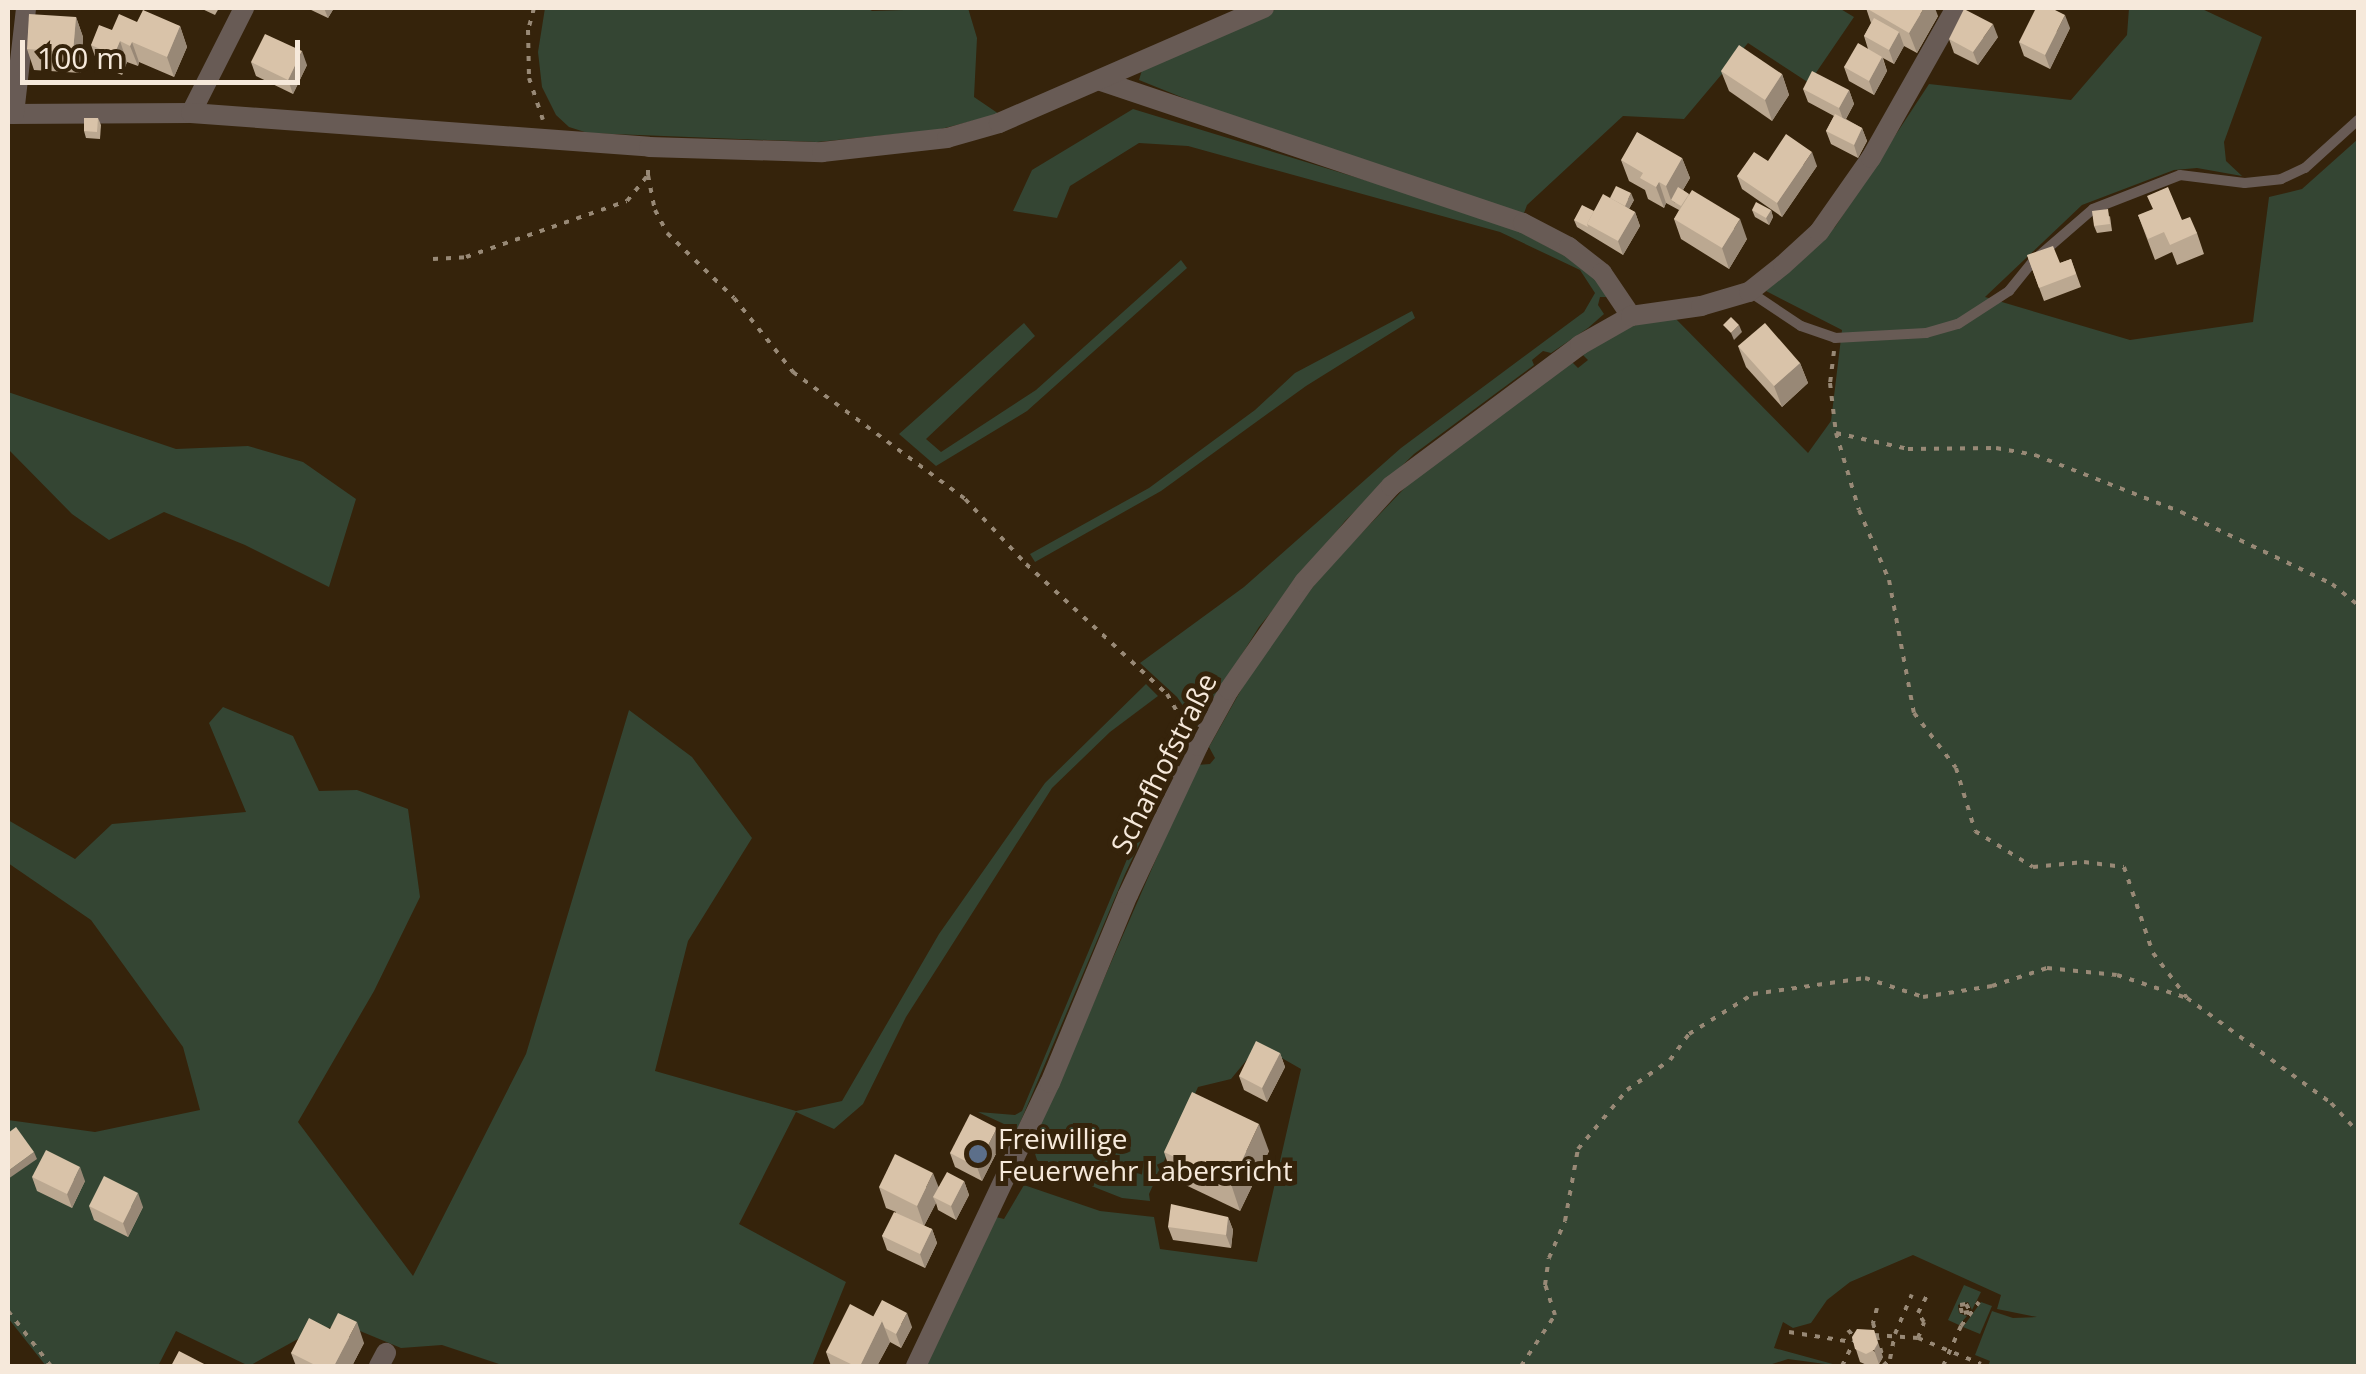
<!DOCTYPE html>
<meta charset="utf-8">
<style>
body{margin:0}
#map{position:relative;width:2366px;height:1374px;overflow:hidden;background:#35230b;font-family:"Open Sans",sans-serif}
div>[style]{position:absolute}
[style*='--x']{left:calc(var(--x)*1px);top:calc(var(--y)*1px);width:calc(var(--w)*1px);rotate:calc(var(--a)*1deg)}
.green>*{inset:0;background:#344533}
.path>*{height:4px;margin-top:-2px;transform-origin:0;background:repeating-linear-gradient(90deg,#988976 0 5px,transparent 0 13px)}
.service>*{height:10px;margin:-5px;padding:0 5px;transform-origin:5px;border-radius:5px;background:#685b55}
.minor>*{height:20px;margin:-10px;padding:0 10px;transform-origin:10px;border-radius:10px;background:#685b55}
.wall>*{inset:0;background:#bba891}
.shaded-wall>*{inset:0;background:#988876}
.building>*{inset:0;background:#d9c3a9}
.dots>*{width:28px;height:28px;translate:-50% -50%;box-sizing:border-box;border:5px solid #35230b;border-radius:50%}
span{translate:-50% -50%;white-space:nowrap;text-align:center;line-height:1.15;-webkit-text-stroke:10px #35230b;paint-order:stroke}
.street-label{font-size:28px;color:#f6e9db}
.poi-label{font-size:28px;color:#f6e9db}
.left{translate:0 -50%;text-align:left}
.frame{position:absolute;inset:0;border:10px solid #f6e9db;pointer-events:none}
.scale{position:absolute;left:20px;top:40px;width:280px;height:45px;box-sizing:border-box;border:5px solid #f6e9db;border-top:0;padding-left:12px;font-size:30px;line-height:35px;white-space:nowrap;color:#f6e9db;-webkit-text-stroke:8px #35230b;paint-order:stroke}
</style>
<div id="map">
<div class="green">
<i style="clip-path:polygon(545px 8px,868px 8px,872px 11px,968px 8px,977px 38px,974px 97px,999px 114px,937px 130px,817px 142px,588px 133px,569px 127px,556px 115px,542px 87px,538px 52px)"></i>
<i style="clip-path:polygon(1279px 8px,1839px 8px,1854px 17px,1809px 83px,1748px 43px,1684px 119px,1623px 116px,1527px 205px,1523px 216px,1206px 107px,1139px 80px,1142px 70px)"></i>
<i style="clip-path:polygon(2129px 8px,2200px 8px,2262px 37px,2224px 142px,2226px 161px,2242px 176px,2197px 168px,2174px 170px,2082px 205px,1985px 297px,2130px 340px,2253px 322px,2269px 197px,2302px 189px,2358px 139px,2358px 1366px,1988px 1366px,1990px 1361px,1975px 1355px,1992px 1311px,2013px 1318px,2037px 1317px,1997px 1309px,2001px 1295px,1913px 1255px,1850px 1282px,1827px 1300px,1811px 1323px,1793px 1328px,1783px 1322px,1774px 1348px,1840px 1366px,1788px 1359px,1766px 1366px,924px 1366px,996px 1217px,1004px 1219px,1024px 1185px,1100px 1211px,1154px 1217px,1160px 1249px,1257px 1262px,1301px 1069px,1259px 1045px,1231px 1079px,1198px 1087px,1149px 1194px,1150px 1201px,1122px 1198px,1051px 1170px,1037px 1160px,1032px 1144px,1197px 765px,1210px 764px,1215px 758px,1209px 747px,1246px 681px,1292px 612px,1331px 565px,1420px 472px,1570px 360px,1578px 368px,1588px 360px,1581px 353px,1617px 331px,1646px 322px,1674px 317px,1808px 453px,1831px 421px,1842px 330px,1766px 291px,1835px 227px,1929px 84px,2071px 100px,2127px 35px)"></i>
<i style="clip-path:polygon(1133px 109px,1502px 222px,1589px 269px,1607px 297px,1600px 297px,1598px 305px,1604px 314px,1588px 328px,1551px 353px,1543px 351px,1532px 360px,1534px 365px,1414px 454px,1345px 521px,1259px 627px,1197px 726px,1177px 697px,1140px 663px,1244px 587px,1401px 448px,1584px 312px,1595px 293px,1580px 270px,1500px 232px,1188px 146px,1139px 143px,1070px 186px,1057px 218px,1013px 211px,1032px 170px)"></i>
<i style="clip-path:polygon(1181px 260px,1187px 268px,1027px 411px,936px 466px,899px 434px,1024px 323px,1035px 336px,926px 439px,941px 452px,1036px 390px)"></i>
<i style="clip-path:polygon(1412px 311px,1415px 318px,1306px 386px,1161px 491px,1035px 562px,1030px 554px,1149px 488px,1255px 410px,1295px 373px)"></i>
<i style="clip-path:polygon(8px 392px,176px 449px,248px 446px,303px 462px,356px 499px,329px 587px,245px 545px,164px 512px,109px 540px,72px 514px,8px 449px)"></i>
<i style="clip-path:polygon(1146px 684px,1158px 696px,1110px 732px,1052px 788px,906px 1017px,863px 1104px,834px 1129px,796px 1112px,739px 1224px,846px 1282px,812px 1366px,505px 1366px,442px 1345px,401px 1348px,348px 1326px,316px 1329px,249px 1366px,176px 1331px,158px 1366px,46px 1366px,8px 1318px,8px 1120px,95px 1132px,200px 1110px,183px 1047px,91px 920px,8px 863px,8px 820px,75px 859px,112px 824px,246px 812px,209px 723px,223px 707px,293px 736px,319px 791px,357px 790px,408px 809px,420px 897px,374px 991px,298px 1122px,413px 1276px,526px 1054px,629px 710px,692px 757px,752px 838px,688px 941px,655px 1071px,796px 1111px,842px 1101px,939px 934px,1045px 783px)"></i>
<i style="clip-path:polygon(1180px 732px,1188px 742px,1125px 874px,1017px 1130px,978px 1112px,1015px 1115px,1022px 1111px)"></i>
<i style="clip-path:polygon(1964px 1285px,1981px 1292px,1972px 1310px,1968px 1302px,1958px 1305px,1959px 1313px,1967px 1316px,1959px 1325px,1948px 1320px)"></i>
<i style="clip-path:polygon(1981px 1302px,1992px 1306px,1980px 1334px,1963px 1327px)"></i>
</div>
<div class="path">
<i style="--x:534;--y:8;--w:23;--a:105"></i>
<i style="--x:528;--y:30;--w:48;--a:88.8"></i>
<i style="--x:529;--y:78;--w:44;--a:71.6"></i>
<i style="--x:648;--y:175;--w:36;--a:79"></i>
<i style="--x:655;--y:210;--w:26;--a:62"></i>
<i style="--x:667;--y:233;--w:93;--a:44.1"></i>
<i style="--x:734;--y:298;--w:95;--a:51.4"></i>
<i style="--x:793;--y:372;--w:214;--a:36.4"></i>
<i style="--x:965;--y:499;--w:89;--a:46.8"></i>
<i style="--x:1026;--y:564;--w:192;--a:42.7"></i>
<i style="--x:1167;--y:694;--w:40;--a:60.3"></i>
<i style="--x:433;--y:259;--w:33;--a:-3"></i>
<i style="--x:466;--y:257;--w:170;--a:-19.2"></i>
<i style="--x:627;--y:201;--w:33;--a:-51"></i>
<i style="--x:648;--y:175;--w:8;--a:-90"></i>
<i style="--x:1834;--y:351;--w:32;--a:97"></i>
<i style="--x:1830;--y:383;--w:50;--a:83.2"></i>
<i style="--x:1836;--y:433;--w:80;--a:73.4"></i>
<i style="--x:1859;--y:510;--w:76;--a:66.8"></i>
<i style="--x:1889;--y:580;--w:135;--a:79.4"></i>
<i style="--x:1914;--y:713;--w:69;--a:52.6"></i>
<i style="--x:1956;--y:768;--w:66;--a:73.2"></i>
<i style="--x:1975;--y:831;--w:68;--a:31.8"></i>
<i style="--x:2033;--y:867;--w:51;--a:-5.6"></i>
<i style="--x:2084;--y:862;--w:40;--a:7.1"></i>
<i style="--x:2124;--y:867;--w:91;--a:71.4"></i>
<i style="--x:2153;--y:953;--w:56;--a:52.9"></i>
<i style="--x:1836;--y:433;--w:74;--a:12.5"></i>
<i style="--x:1908;--y:449;--w:88;--a:-0.7"></i>
<i style="--x:1996;--y:448;--w:40;--a:10"></i>
<i style="--x:2035;--y:455;--w:157;--a:21.3"></i>
<i style="--x:2181;--y:512;--w:167;--a:25.5"></i>
<i style="--x:2332;--y:584;--w:33;--a:39"></i>
<i style="--x:1877;--y:1308;--w:16;--a:105"></i>
<i style="--x:1873;--y:1323;--w:35;--a:74"></i>
<i style="--x:8;--y:1311;--w:70;--a:52"></i>
<i style="--x:1969;--y:1312;--w:7;--a:172"></i>
<i style="--x:1962;--y:1313;--w:8;--a:-104"></i>
<i style="--x:1960;--y:1305;--w:6;--a:-9"></i>
<i style="--x:1966;--y:1304;--w:10;--a:61"></i>
<i style="--x:1848;--y:1330;--w:12;--a:48"></i>
<i style="--x:1789;--y:1332;--w:64;--a:9"></i>
<i style="--x:1874;--y:1335;--w:44;--a:3.9"></i>
<i style="--x:1918;--y:1338;--w:68;--a:22.4"></i>
<i style="--x:1918;--y:1338;--w:17;--a:-69"></i>
<i style="--x:1924;--y:1322;--w:11;--a:-124"></i>
<i style="--x:1918;--y:1313;--w:22;--a:-63"></i>
<i style="--x:1521;--y:1366;--w:61;--a:-56.3"></i>
<i style="--x:1555;--y:1315;--w:32;--a:-108"></i>
<i style="--x:1545;--y:1285;--w:27;--a:-82"></i>
<i style="--x:1549;--y:1258;--w:40;--a:-66.6"></i>
<i style="--x:1565;--y:1221;--w:73;--a:-79.8"></i>
<i style="--x:1578;--y:1149;--w:77;--a:-50.3"></i>
<i style="--x:1627;--y:1090;--w:52;--a:-34.9"></i>
<i style="--x:1670;--y:1060;--w:32;--a:-54"></i>
<i style="--x:1689;--y:1034;--w:75;--a:-32"></i>
<i style="--x:1753;--y:994;--w:113;--a:-8.1"></i>
<i style="--x:1865;--y:978;--w:61;--a:18.1"></i>
<i style="--x:1923;--y:997;--w:70;--a:-9.1"></i>
<i style="--x:1992;--y:986;--w:58;--a:-18.1"></i>
<i style="--x:2047;--y:968;--w:70;--a:5.7"></i>
<i style="--x:2117;--y:975;--w:74;--a:18.2"></i>
<i style="--x:2187;--y:998;--w:178;--a:36.1"></i>
<i style="--x:2331;--y:1103;--w:40;--a:47"></i>
<i style="--x:1842;--y:1366;--w:30;--a:-64"></i>
<i style="--x:1883;--y:1366;--w:10;--a:-45"></i>
<i style="--x:1890;--y:1359;--w:25;--a:-79"></i>
<i style="--x:1895;--y:1334;--w:43;--a:-67"></i>
<i style="--x:1943;--y:1366;--w:44;--a:-65.8"></i>
<i style="--x:1961;--y:1326;--w:30;--a:-53"></i>
</div>
<div class="service">
<i style="--x:1750;--y:292;--w:61;--a:33.7"></i>
<i style="--x:1801;--y:326;--w:36;--a:19"></i>
<i style="--x:1835;--y:338;--w:91;--a:-3.1"></i>
<i style="--x:1926;--y:333;--w:33;--a:-16"></i>
<i style="--x:1958;--y:324;--w:61;--a:-32.9"></i>
<i style="--x:2009;--y:291;--w:38;--a:-51"></i>
<i style="--x:2033;--y:261;--w:79;--a:-40.9"></i>
<i style="--x:2093;--y:209;--w:93;--a:-21.3"></i>
<i style="--x:2180;--y:175;--w:65;--a:7"></i>
<i style="--x:2245;--y:183;--w:36;--a:-6"></i>
<i style="--x:2281;--y:179;--w:26;--a:-25"></i>
<i style="--x:2305;--y:168;--w:72;--a:-42.2"></i>
</div>
<div class="minor">
<i style="--x:1101;--y:81;--w:445;--a:18.6"></i>
<i style="--x:1523;--y:223;--w:52;--a:27.6"></i>
<i style="--x:1569;--y:247;--w:42;--a:38.2"></i>
<i style="--x:1602;--y:273;--w:52;--a:56"></i>
<i style="--x:191;--y:113;--w:118;--a:-63.2"></i>
<i style="--x:8;--y:114;--w:183;--a:-0.3"></i>
<i style="--x:191;--y:113;--w:459;--a:4.2"></i>
<i style="--x:649;--y:147;--w:173;--a:1.7"></i>
<i style="--x:822;--y:152;--w:126;--a:-6.4"></i>
<i style="--x:947;--y:138;--w:54;--a:-16.1"></i>
<i style="--x:999;--y:123;--w:289;--a:-23.5"></i>
<i style="--x:14;--y:114;--w:107;--a:-83.5"></i>
<i style="--x:379;--y:1366;--w:15;--a:-62"></i>
<i style="--x:916;--y:1366;--w:313;--a:-64.7"></i>
<i style="--x:1050;--y:1083;--w:204;--a:-67.5"></i>
<i style="--x:1128;--y:895;--w:165;--a:-64.8"></i>
<i style="--x:1198;--y:746;--w:64;--a:-61"></i>
<i style="--x:1229;--y:690;--w:131;--a:-55.2"></i>
<i style="--x:1304;--y:582;--w:130;--a:-47.8"></i>
<i style="--x:1391;--y:486;--w:236;--a:-36.7"></i>
<i style="--x:1580;--y:345;--w:59;--a:-29.6"></i>
<i style="--x:1631;--y:316;--w:71;--a:-8.1"></i>
<i style="--x:1701;--y:306;--w:50;--a:-16.3"></i>
<i style="--x:1749;--y:292;--w:43;--a:-38.5"></i>
<i style="--x:1783;--y:265;--w:49;--a:-42.5"></i>
<i style="--x:1819;--y:232;--w:90;--a:-54.9"></i>
<i style="--x:1871;--y:158;--w:172;--a:-60.5"></i>
</div>
<div class="wall">
<i style="clip-path:polygon(200px 8px,219px 8px,215px 15px)"></i>
<i style="clip-path:polygon(307px 8px,334px 8px,328px 18px)"></i>
<i style="clip-path:polygon(1866px 8px,1938px 16px,1917px 53px,1904px 46px,1894px 64px,1883px 58px,1887px 71px,1874px 95px,1849px 81px,1844px 67px,1868px 49px,1864px 36px,1871px 23px)"></i>
<i style="clip-path:polygon(76px 17px,83px 37px,81px 73px,34px 70px,27px 49px)"></i>
<i style="clip-path:polygon(137px 22px,180px 26px,187px 47px,174px 77px,139px 62px,138px 66px,127px 62px,122px 75px,98px 65px,91px 45px,112px 30px)"></i>
<i style="clip-path:polygon(2070px 28px,2050px 69px,2024px 56px,2019px 42px)"></i>
<i style="clip-path:polygon(1998px 37px,1978px 65px,1954px 53px,1949px 39px)"></i>
<i style="clip-path:polygon(251px 62px,307px 65px,293px 94px,256px 76px)"></i>
<i style="clip-path:polygon(1721px 71px,1782px 74px,1789px 95px,1772px 121px,1729px 91px)"></i>
<i style="clip-path:polygon(1803px 89px,1849px 90px,1854px 104px,1846px 119px,1862px 128px,1867px 141px,1858px 158px,1831px 144px,1826px 131px,1834px 116px,1808px 102px)"></i>
<i style="clip-path:polygon(98px 118px,101px 125px,100px 139px,86px 138px,84px 131px)"></i>
<i style="clip-path:polygon(1682px 158px,1690px 178px,1683px 190px,1747px 239px,1729px 269px,1681px 239px,1674px 219px,1679px 210px,1666px 203px,1664px 208px,1648px 199px,1645px 190px,1629px 181px,1621px 160px)"></i>
<i style="clip-path:polygon(1768px 161px,1817px 166px,1782px 217px,1742px 189px,1737px 176px)"></i>
<i style="clip-path:polygon(1610px 198px,1634px 200px,1629px 209px,1635px 212px,1640px 226px,1623px 255px,1577px 227px,1574px 220px,1594px 211px)"></i>
<i style="clip-path:polygon(1752px 210px,1771px 210px,1773px 217px,1769px 225px,1755px 217px)"></i>
<i style="clip-path:polygon(2138px 215px,2182px 220px,2197px 233px,2204px 254px,2177px 265px,2172px 252px,2155px 260px)"></i>
<i style="clip-path:polygon(2110px 216px,2112px 231px,2097px 233px,2094px 226px)"></i>
<i style="clip-path:polygon(2027px 255px,2060px 263px,2071px 259px,2081px 287px,2044px 301px)"></i>
<i style="clip-path:polygon(1738px 346px,1800px 363px,1808px 383px,1782px 407px,1746px 367px)"></i>
<i style="clip-path:polygon(1280px 1053px,1285px 1067px,1267px 1102px,1244px 1090px,1239px 1076px)"></i>
<i style="clip-path:polygon(1002px 1142px,982px 1181px,955px 1167px,950px 1153px)"></i>
<i style="clip-path:polygon(1269px 1151px,1240px 1211px,1173px 1179px,1164px 1152px)"></i>
<i style="clip-path:polygon(32px 1177px,85px 1181px,72px 1208px,37px 1191px)"></i>
<i style="clip-path:polygon(964px 1181px,969px 1195px,956px 1220px,938px 1210px,936px 1203px,924px 1226px,932px 1229px,937px 1243px,925px 1268px,887px 1250px,882px 1236px,896px 1212px,886px 1208px,879px 1187px,938px 1187px)"></i>
<i style="clip-path:polygon(89px 1206px,143px 1207px,128px 1237px,94px 1220px)"></i>
<i style="clip-path:polygon(1228px 1217px,1233px 1230px,1231px 1248px,1173px 1240px,1168px 1227px)"></i>
<i style="clip-path:polygon(873px 1317px,912px 1327px,901px 1348px,890px 1342px,877px 1366px,831px 1366px,826px 1352px)"></i>
<i style="clip-path:polygon(330px 1329px,364px 1343px,352px 1366px,296px 1366px,291px 1353px)"></i>
<i style="clip-path:polygon(1852px 1337px,1883px 1357px,1879px 1364px,1869px 1366px,1860px 1362px)"></i>
</div>
<div class="shaded-wall">
<i style="clip-path:polygon(324px 8px,334px 8px,328px 18px)"></i>
<i style="clip-path:polygon(1924px 8px,1935px 8px,1938px 16px,1917px 53px,1909px 33px)"></i>
<i style="clip-path:polygon(2065px 15px,2070px 28px,2050px 69px,2045px 55px)"></i>
<i style="clip-path:polygon(76px 17px,83px 37px,81px 73px,73px 52px)"></i>
<i style="clip-path:polygon(1993px 24px,1998px 37px,1978px 65px,1973px 52px)"></i>
<i style="clip-path:polygon(180px 26px,187px 47px,174px 77px,167px 57px)"></i>
<i style="clip-path:polygon(1899px 32px,1904px 46px,1894px 64px,1889px 50px)"></i>
<i style="clip-path:polygon(120px 41px,127px 62px,122px 75px,114px 55px)"></i>
<i style="clip-path:polygon(132px 42px,139px 62px,138px 66px,130px 46px)"></i>
<i style="clip-path:polygon(302px 51px,307px 65px,293px 94px,288px 80px)"></i>
<i style="clip-path:polygon(1882px 57px,1887px 71px,1874px 95px,1869px 81px)"></i>
<i style="clip-path:polygon(1782px 74px,1789px 95px,1772px 121px,1765px 100px)"></i>
<i style="clip-path:polygon(1849px 90px,1854px 104px,1844px 122px,1839px 108px)"></i>
<i style="clip-path:polygon(1862px 128px,1867px 141px,1858px 158px,1854px 145px)"></i>
<i style="clip-path:polygon(1812px 152px,1817px 166px,1782px 217px,1777px 203px)"></i>
<i style="clip-path:polygon(1682px 158px,1690px 178px,1675px 203px,1671px 200px,1666px 186px)"></i>
<i style="clip-path:polygon(1659px 182px,1666px 203px,1664px 208px,1656px 187px)"></i>
<i style="clip-path:polygon(1631px 193px,1634px 200px,1627px 212px,1625px 206px)"></i>
<i style="clip-path:polygon(1771px 210px,1773px 217px,1769px 225px,1766px 218px)"></i>
<i style="clip-path:polygon(1635px 212px,1640px 226px,1623px 255px,1618px 241px)"></i>
<i style="clip-path:polygon(1740px 219px,1747px 239px,1729px 269px,1722px 248px)"></i>
<i style="clip-path:polygon(1739px 325px,1742px 332px,1734px 340px,1731px 333px)"></i>
<i style="clip-path:polygon(1800px 363px,1808px 383px,1782px 407px,1774px 386px)"></i>
<i style="clip-path:polygon(1280px 1053px,1285px 1067px,1267px 1102px,1262px 1088px)"></i>
<i style="clip-path:polygon(1259px 1124px,1269px 1151px,1240px 1211px,1231px 1184px)"></i>
<i style="clip-path:polygon(997px 1128px,1002px 1142px,982px 1181px,977px 1167px)"></i>
<i style="clip-path:polygon(34px 1152px,37px 1159px,8px 1179px,8px 1171px)"></i>
<i style="clip-path:polygon(80px 1167px,85px 1181px,72px 1208px,67px 1194px)"></i>
<i style="clip-path:polygon(933px 1173px,941px 1193px,933px 1197px,936px 1203px,924px 1226px,917px 1206px)"></i>
<i style="clip-path:polygon(964px 1181px,969px 1195px,956px 1220px,951px 1206px)"></i>
<i style="clip-path:polygon(138px 1193px,143px 1207px,128px 1237px,123px 1223px)"></i>
<i style="clip-path:polygon(1228px 1217px,1233px 1230px,1231px 1248px,1226px 1235px)"></i>
<i style="clip-path:polygon(932px 1229px,937px 1243px,925px 1268px,920px 1254px)"></i>
<i style="clip-path:polygon(907px 1313px,912px 1327px,901px 1348px,896px 1334px)"></i>
<i style="clip-path:polygon(882px 1321px,890px 1342px,877px 1366px,860px 1366px)"></i>
<i style="clip-path:polygon(357px 1322px,364px 1343px,352px 1366px,334px 1366px)"></i>
<i style="clip-path:polygon(1874px 1330px,1883px 1357px,1879px 1364px,1874px 1350px)"></i>
</div>
<div class="building">
<i style="clip-path:polygon(1866px 8px,1924px 8px,1909px 33px)"></i>
<i style="clip-path:polygon(2036px 8px,2051px 8px,2065px 15px,2045px 55px,2019px 42px)"></i>
<i style="clip-path:polygon(1964px 9px,1993px 24px,1973px 52px,1949px 39px)"></i>
<i style="clip-path:polygon(143px 10px,180px 26px,167px 57px,132px 42px,130px 46px,120px 41px,114px 55px,91px 45px,99px 25px,112px 30px,119px 14px,137px 22px)"></i>
<i style="clip-path:polygon(29px 14px,76px 17px,73px 52px,27px 49px)"></i>
<i style="clip-path:polygon(1874px 18px,1899px 32px,1889px 50px,1864px 36px)"></i>
<i style="clip-path:polygon(265px 34px,302px 51px,288px 80px,251px 62px)"></i>
<i style="clip-path:polygon(1858px 43px,1882px 57px,1869px 81px,1844px 67px)"></i>
<i style="clip-path:polygon(1739px 45px,1782px 74px,1765px 100px,1721px 71px)"></i>
<i style="clip-path:polygon(1812px 71px,1849px 90px,1839px 108px,1803px 89px)"></i>
<i style="clip-path:polygon(1835px 114px,1862px 128px,1854px 145px,1826px 131px)"></i>
<i style="clip-path:polygon(84px 118px,98px 118px,97px 132px,84px 131px)"></i>
<i style="clip-path:polygon(1637px 132px,1682px 158px,1666px 186px,1659px 182px,1656px 187px,1640px 178px,1643px 173px,1621px 160px)"></i>
<i style="clip-path:polygon(1786px 134px,1812px 152px,1777px 203px,1737px 176px,1754px 152px,1768px 161px)"></i>
<i style="clip-path:polygon(1616px 186px,1631px 193px,1625px 206px,1610px 198px)"></i>
<i style="clip-path:polygon(1678px 187px,1689px 194px,1681px 206px,1671px 200px)"></i>
<i style="clip-path:polygon(2168px 187px,2182px 220px,2190px 217px,2197px 233px,2170px 245px,2164px 232px,2148px 239px,2138px 215px,2153px 209px,2147px 196px)"></i>
<i style="clip-path:polygon(1692px 190px,1740px 219px,1722px 248px,1674px 219px)"></i>
<i style="clip-path:polygon(1603px 194px,1635px 212px,1618px 241px,1587px 224px)"></i>
<i style="clip-path:polygon(1756px 202px,1771px 210px,1766px 218px,1752px 210px)"></i>
<i style="clip-path:polygon(1582px 205px,1594px 211px,1587px 224px,1588px 227px,1574px 220px)"></i>
<i style="clip-path:polygon(2108px 209px,2110px 224px,2094px 226px,2092px 211px)"></i>
<i style="clip-path:polygon(2053px 246px,2060px 263px,2071px 259px,2076px 274px,2039px 288px,2027px 255px)"></i>
<i style="clip-path:polygon(1731px 317px,1739px 325px,1731px 333px,1723px 325px)"></i>
<i style="clip-path:polygon(1765px 323px,1800px 363px,1774px 386px,1738px 346px)"></i>
<i style="clip-path:polygon(1256px 1041px,1280px 1053px,1262px 1088px,1239px 1076px)"></i>
<i style="clip-path:polygon(1192px 1092px,1259px 1124px,1231px 1184px,1164px 1152px)"></i>
<i style="clip-path:polygon(970px 1114px,997px 1128px,977px 1167px,950px 1153px)"></i>
<i style="clip-path:polygon(16px 1127px,34px 1152px,8px 1171px,8px 1133px)"></i>
<i style="clip-path:polygon(46px 1150px,80px 1167px,67px 1194px,32px 1177px)"></i>
<i style="clip-path:polygon(895px 1154px,933px 1173px,917px 1206px,879px 1187px)"></i>
<i style="clip-path:polygon(947px 1172px,964px 1181px,951px 1206px,933px 1197px)"></i>
<i style="clip-path:polygon(104px 1176px,138px 1193px,123px 1223px,89px 1206px)"></i>
<i style="clip-path:polygon(1171px 1204px,1228px 1217px,1226px 1235px,1168px 1227px)"></i>
<i style="clip-path:polygon(894px 1212px,932px 1229px,920px 1254px,882px 1236px)"></i>
<i style="clip-path:polygon(882px 1300px,907px 1313px,896px 1334px,885px 1328px,882px 1321px,873px 1317px)"></i>
<i style="clip-path:polygon(850px 1304px,882px 1321px,860px 1366px,855px 1366px,826px 1352px)"></i>
<i style="clip-path:polygon(338px 1313px,357px 1322px,334px 1366px,317px 1366px,291px 1353px,309px 1318px,330px 1329px)"></i>
<i style="clip-path:polygon(1857px 1329px,1874px 1330px,1878px 1343px,1874px 1350px,1866px 1354px,1855px 1349px,1852px 1337px)"></i>
<i style="clip-path:polygon(179px 1351px,208px 1366px,171px 1366px)"></i>
</div>
<div class="dots">
<i style="left:978px;top:1154px;background:#5c6f8a"></i>
</div>
<div class="street-label">
<span style="left:1163px;top:763px;rotate:-63deg">Schafhofstraße</span>
</div>
<div class="poi-label">
<span class="left" style="left:998px;top:1154px">Freiwillige<br>Feuerwehr Labersricht</span>
</div>
<div class="frame"></div>
<div class="scale">100 m</div>
</div>
